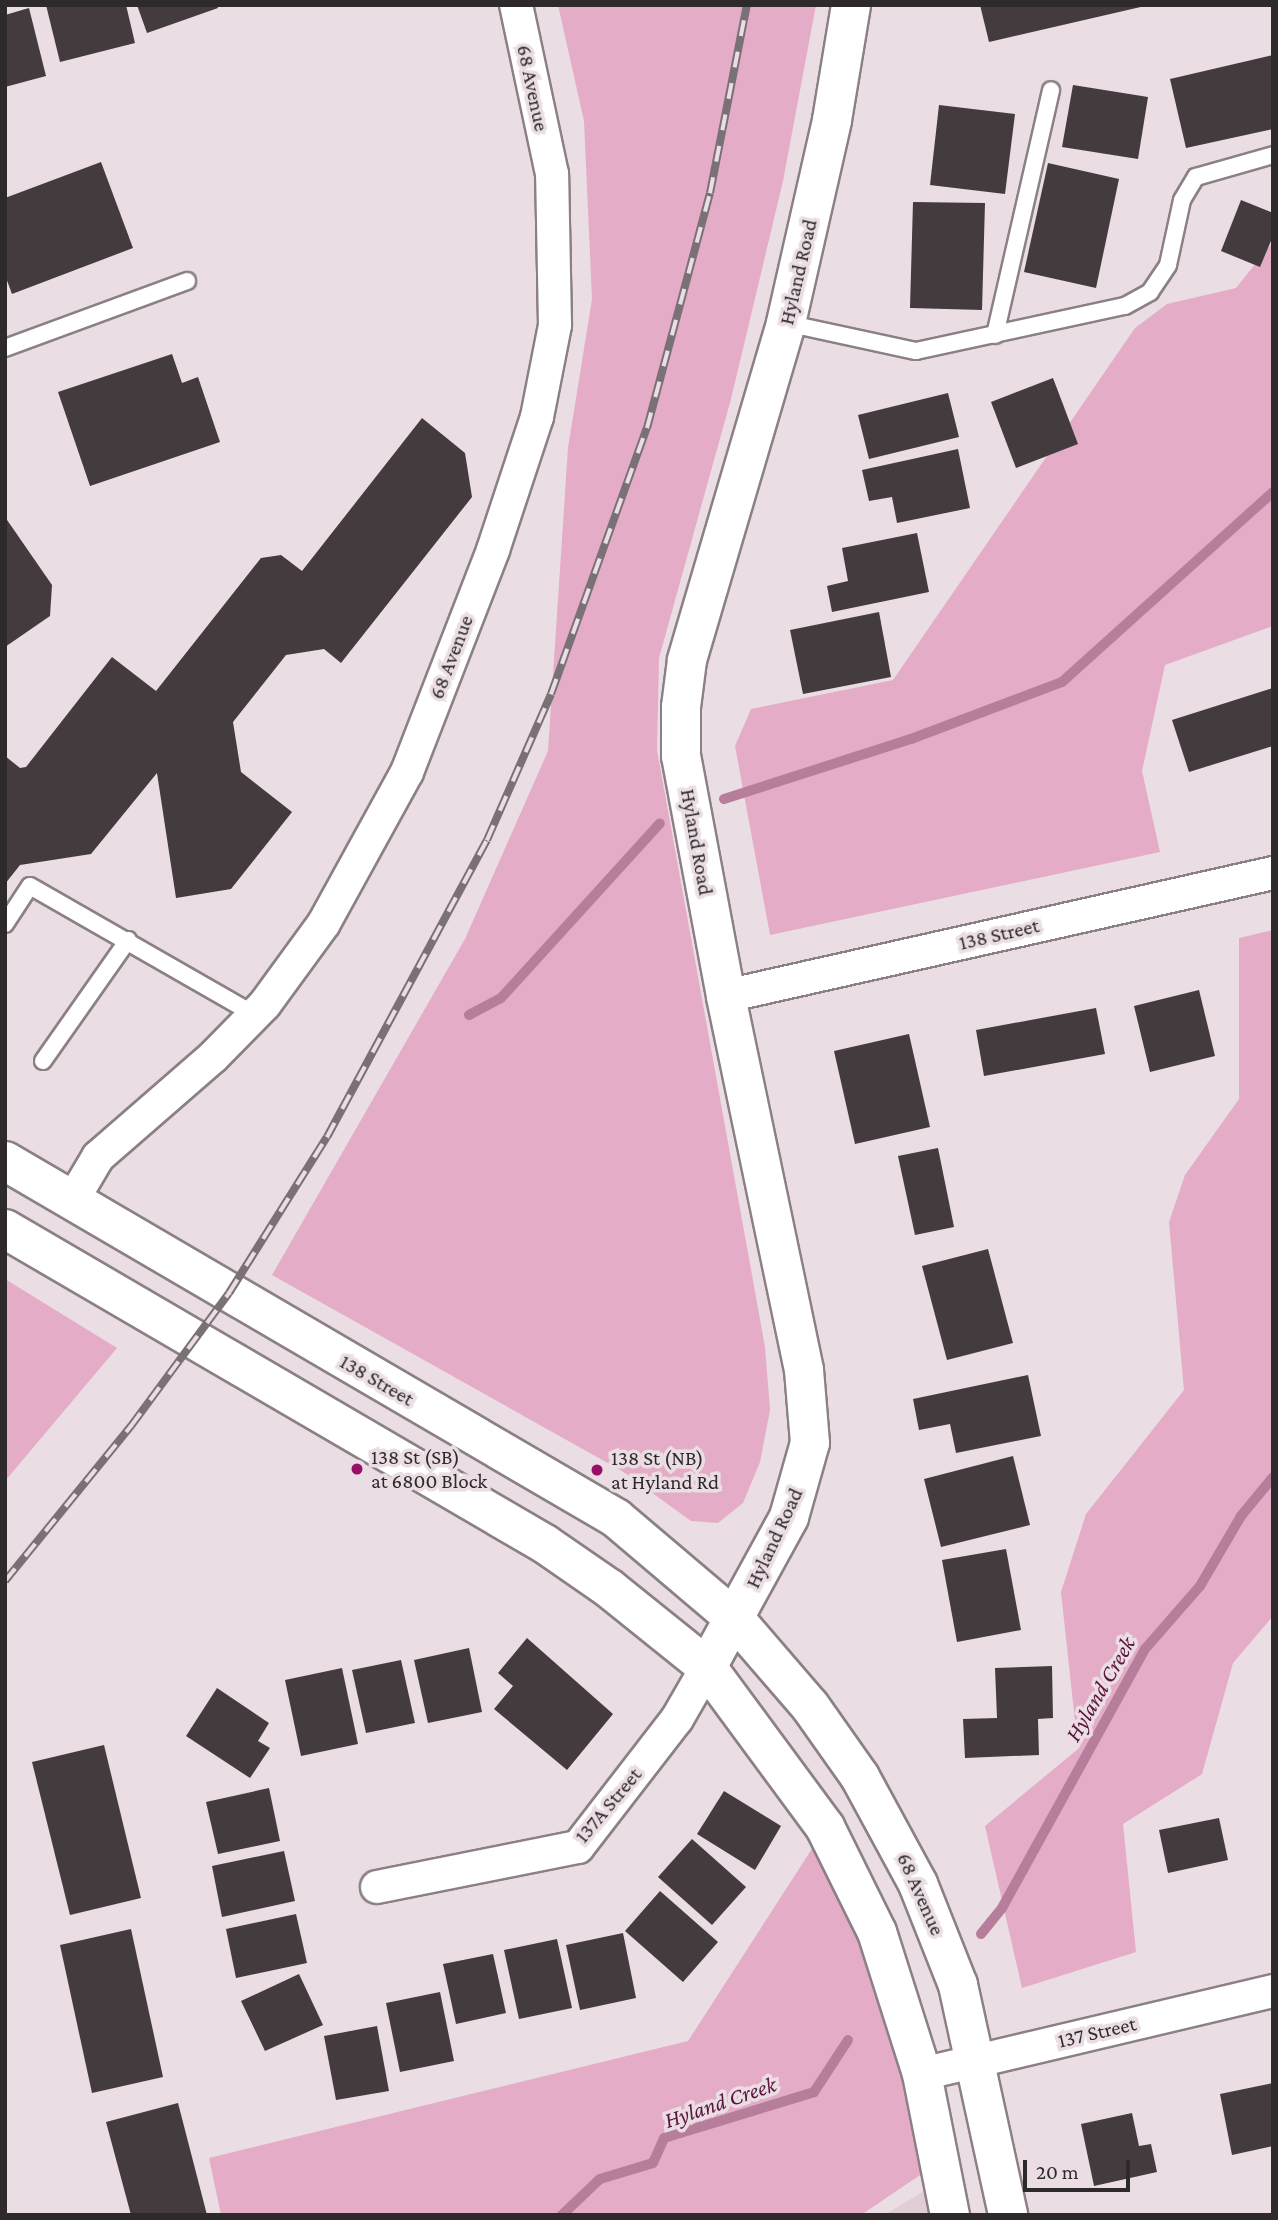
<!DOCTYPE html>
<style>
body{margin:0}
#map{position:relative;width:1278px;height:2220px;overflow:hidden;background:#eadde3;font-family:"Crimson Pro",serif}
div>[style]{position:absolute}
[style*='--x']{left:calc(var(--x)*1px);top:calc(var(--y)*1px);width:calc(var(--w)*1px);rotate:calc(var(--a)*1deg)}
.built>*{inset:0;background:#e1cdd6}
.green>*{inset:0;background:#e4acc7}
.stream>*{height:10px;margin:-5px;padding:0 5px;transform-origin:5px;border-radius:5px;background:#b77e9b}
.building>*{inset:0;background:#443b3f}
.roads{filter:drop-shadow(2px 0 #8b8085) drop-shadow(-2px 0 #8b8085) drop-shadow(0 2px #8b8085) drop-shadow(0 -2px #8b8085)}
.service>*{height:16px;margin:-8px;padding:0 8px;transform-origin:8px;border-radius:8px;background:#fff}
.minor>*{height:32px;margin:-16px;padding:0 16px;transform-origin:16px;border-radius:16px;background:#fff}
.tertiary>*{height:38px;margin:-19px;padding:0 19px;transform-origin:19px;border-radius:19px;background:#fff}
.secondary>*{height:38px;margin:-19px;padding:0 19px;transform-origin:19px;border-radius:19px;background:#fff}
.rail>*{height:8px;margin-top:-4px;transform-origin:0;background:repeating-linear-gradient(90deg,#eadde3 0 16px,#797175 0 32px);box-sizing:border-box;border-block:2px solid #797175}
.dots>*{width:19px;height:19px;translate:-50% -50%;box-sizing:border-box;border:4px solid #eadde3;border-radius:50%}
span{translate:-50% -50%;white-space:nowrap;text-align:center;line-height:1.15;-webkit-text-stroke:7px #eadde3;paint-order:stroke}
.street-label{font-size:21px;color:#2e2a2c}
.poi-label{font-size:21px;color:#2e2a2c}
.left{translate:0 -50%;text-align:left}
.water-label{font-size:23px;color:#5a153e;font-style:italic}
.frame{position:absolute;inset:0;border:7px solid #2e2a2c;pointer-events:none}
.scale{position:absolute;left:1023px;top:2160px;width:107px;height:32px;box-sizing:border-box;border:4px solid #2e2a2c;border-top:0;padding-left:9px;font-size:21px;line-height:24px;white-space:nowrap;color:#2e2a2c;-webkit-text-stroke:5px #eadde3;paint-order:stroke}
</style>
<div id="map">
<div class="built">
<i style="clip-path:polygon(938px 2183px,944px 2215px,884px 2215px)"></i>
</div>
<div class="green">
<i style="clip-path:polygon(558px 5px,816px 5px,783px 181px,731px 399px,659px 658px,657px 750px,765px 1347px,770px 1410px,760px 1462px,743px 1503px,718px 1523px,691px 1521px,622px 1471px,272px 1275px,465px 939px,548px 751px,568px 448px,592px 299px,584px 121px)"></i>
<i style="clip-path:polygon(1273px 242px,1273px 626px,1165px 665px,1142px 771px,1160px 852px,770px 935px,735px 746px,751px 709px,893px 680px,1135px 328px,1167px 304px,1236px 288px)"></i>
<i style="clip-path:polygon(1273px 930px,1273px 1616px,1233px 1663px,1202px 1774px,1123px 1824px,1136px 1952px,1022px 1988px,985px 1826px,1078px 1749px,1061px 1592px,1086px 1514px,1184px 1390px,1169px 1222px,1185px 1175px,1239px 1099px,1239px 938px)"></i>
<i style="clip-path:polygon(5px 1279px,117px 1348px,5px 1481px)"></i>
<i style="clip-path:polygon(817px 1841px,868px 1922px,926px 2171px,861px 2215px,221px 2215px,209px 2158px,688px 2041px)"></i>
</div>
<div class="stream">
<i style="--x:724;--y:799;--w:196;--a:-17.8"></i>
<i style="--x:911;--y:739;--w:161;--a:-20.7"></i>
<i style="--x:1062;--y:682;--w:284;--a:-42"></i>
<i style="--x:469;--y:1015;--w:36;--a:-28"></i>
<i style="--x:501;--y:998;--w:236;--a:-47.7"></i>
<i style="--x:981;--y:1934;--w:33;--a:-51"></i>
<i style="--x:1002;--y:1908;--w:296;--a:-61.1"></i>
<i style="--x:1145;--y:1649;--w:84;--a:-48.9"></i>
<i style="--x:1200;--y:1586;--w:81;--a:-59.6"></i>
<i style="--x:1241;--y:1516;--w:50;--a:-50.6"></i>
<i style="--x:562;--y:2215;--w:52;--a:-43.5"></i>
<i style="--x:600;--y:2179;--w:55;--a:-16.8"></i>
<i style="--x:653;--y:2163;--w:27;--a:-66"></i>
<i style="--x:664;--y:2138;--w:157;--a:-17"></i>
<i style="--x:814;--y:2092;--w:62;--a:-56.8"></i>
</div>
<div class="building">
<i style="clip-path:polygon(46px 5px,126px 5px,135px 43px,60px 62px)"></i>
<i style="clip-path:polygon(137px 5px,217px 5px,218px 8px,147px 33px)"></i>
<i style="clip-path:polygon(980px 5px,1145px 5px,1145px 6px,989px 42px)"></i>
<i style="clip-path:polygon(29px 8px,46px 76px,5px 87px,5px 15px)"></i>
<i style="clip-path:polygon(1273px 55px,1273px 129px,1186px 148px,1170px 79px)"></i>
<i style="clip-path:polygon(1073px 85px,1148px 97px,1138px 159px,1062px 147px)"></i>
<i style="clip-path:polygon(939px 105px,1015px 114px,1005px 194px,930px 185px)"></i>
<i style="clip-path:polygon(101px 162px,133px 248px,12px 294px,5px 275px,5px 198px)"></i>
<i style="clip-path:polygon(1048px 163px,1119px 179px,1096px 288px,1024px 272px)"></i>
<i style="clip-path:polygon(1241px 200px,1273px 213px,1273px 236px,1260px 267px,1221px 251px)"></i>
<i style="clip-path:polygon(913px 202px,985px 203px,982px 310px,910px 308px)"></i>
<i style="clip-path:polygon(172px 354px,182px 383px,198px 377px,220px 442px,90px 486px,58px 392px)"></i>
<i style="clip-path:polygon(1053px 378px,1078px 444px,1016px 468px,991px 402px)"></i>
<i style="clip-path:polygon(948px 393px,959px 437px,869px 459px,858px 415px)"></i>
<i style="clip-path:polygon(422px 418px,465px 453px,472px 497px,341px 663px,324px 649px,286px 655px,233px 722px,241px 772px,292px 812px,231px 889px,176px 898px,157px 773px,91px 854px,20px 865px,5px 884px,5px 756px,20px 768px,26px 767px,112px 657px,156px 691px,261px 558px,281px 555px,302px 571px)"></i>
<i style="clip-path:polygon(958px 449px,970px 508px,897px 523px,892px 497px,869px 501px,862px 470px)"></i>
<i style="clip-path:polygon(5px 517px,52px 585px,50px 616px,5px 647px)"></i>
<i style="clip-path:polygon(917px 533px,929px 592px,832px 612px,827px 586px,848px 581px,842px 548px)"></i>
<i style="clip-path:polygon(879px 612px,891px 677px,803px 694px,790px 630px)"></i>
<i style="clip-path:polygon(1273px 688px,1273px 746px,1189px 772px,1172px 720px)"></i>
<i style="clip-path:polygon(1199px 990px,1215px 1056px,1150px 1072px,1134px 1006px)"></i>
<i style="clip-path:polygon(1096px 1008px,1105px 1054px,984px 1076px,976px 1030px)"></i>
<i style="clip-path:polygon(909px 1034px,930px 1127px,855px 1144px,834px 1051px)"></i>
<i style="clip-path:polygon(938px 1148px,954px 1227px,915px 1235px,898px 1156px)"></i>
<i style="clip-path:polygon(988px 1249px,1013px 1343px,947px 1360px,922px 1266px)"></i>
<i style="clip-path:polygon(1028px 1375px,1041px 1436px,956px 1453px,950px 1424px,919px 1430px,913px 1399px)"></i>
<i style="clip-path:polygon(1013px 1456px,1030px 1525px,941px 1547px,924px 1479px)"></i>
<i style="clip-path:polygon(1006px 1549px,1021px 1630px,957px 1642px,942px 1560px)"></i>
<i style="clip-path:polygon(527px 1638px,613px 1714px,567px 1770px,494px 1709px,513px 1686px,498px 1673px)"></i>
<i style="clip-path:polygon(469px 1648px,482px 1712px,428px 1723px,414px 1660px)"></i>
<i style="clip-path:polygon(401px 1660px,415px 1723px,366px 1733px,352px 1670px)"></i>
<i style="clip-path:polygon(1052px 1666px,1053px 1718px,1038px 1719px,1039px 1755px,965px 1758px,963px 1719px,997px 1718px,995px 1668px)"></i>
<i style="clip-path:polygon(342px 1668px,358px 1744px,301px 1756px,285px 1680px)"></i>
<i style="clip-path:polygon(217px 1688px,269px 1723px,258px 1741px,270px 1748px,250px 1778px,186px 1736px)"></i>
<i style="clip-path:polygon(104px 1745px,141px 1898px,70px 1915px,32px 1762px)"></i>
<i style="clip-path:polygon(269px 1788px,280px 1841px,218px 1854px,206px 1802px)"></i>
<i style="clip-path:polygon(724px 1791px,781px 1826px,755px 1870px,697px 1834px)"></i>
<i style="clip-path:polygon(1219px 1818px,1228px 1860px,1168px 1873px,1159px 1830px)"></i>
<i style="clip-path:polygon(692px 1839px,746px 1887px,712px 1925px,658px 1877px)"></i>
<i style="clip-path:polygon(284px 1851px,295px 1901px,222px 1917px,212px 1866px)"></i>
<i style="clip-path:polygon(660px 1891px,718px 1942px,683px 1982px,625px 1931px)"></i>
<i style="clip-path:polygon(296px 1914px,307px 1963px,236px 1978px,226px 1929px)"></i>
<i style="clip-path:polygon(131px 1929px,163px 2077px,92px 2093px,60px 1945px)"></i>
<i style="clip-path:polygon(623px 1933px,636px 1998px,580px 2010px,566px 1945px)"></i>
<i style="clip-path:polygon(557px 1939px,572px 2008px,519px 2019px,504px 1950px)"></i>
<i style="clip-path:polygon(493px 1954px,506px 2013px,456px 2024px,443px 1964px)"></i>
<i style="clip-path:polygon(299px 1974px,323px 2025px,265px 2051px,241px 2001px)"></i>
<i style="clip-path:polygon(440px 1992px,454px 2061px,400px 2072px,386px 2003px)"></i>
<i style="clip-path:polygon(377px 2026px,389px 2091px,336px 2100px,324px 2036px)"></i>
<i style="clip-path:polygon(1273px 2083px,1273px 2146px,1232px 2155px,1220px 2094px)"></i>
<i style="clip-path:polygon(178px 2103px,207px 2215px,131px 2215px,106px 2122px)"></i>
<i style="clip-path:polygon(1132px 2113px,1139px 2146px,1151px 2144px,1157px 2172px,1094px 2186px,1081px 2124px)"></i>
</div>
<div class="roads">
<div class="service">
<i style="--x:786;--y:323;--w:133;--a:12.2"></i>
<i style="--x:916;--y:351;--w:214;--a:-12.2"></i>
<i style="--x:1125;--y:306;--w:29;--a:-29"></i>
<i style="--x:1150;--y:292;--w:32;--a:-56"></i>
<i style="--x:1168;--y:265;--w:66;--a:-77.8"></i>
<i style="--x:1182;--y:200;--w:27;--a:-59"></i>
<i style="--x:1196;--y:177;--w:80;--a:-15.9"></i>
<i style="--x:995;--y:335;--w:251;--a:-77.1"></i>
<i style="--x:5;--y:348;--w:194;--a:-20.2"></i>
<i style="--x:5;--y:924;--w:45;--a:-56.7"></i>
<i style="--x:30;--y:886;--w:259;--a:29.8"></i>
<i style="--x:43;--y:1061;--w:148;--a:-54.9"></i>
</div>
<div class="minor">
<i style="--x:726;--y:996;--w:561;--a:-12.67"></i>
<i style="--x:72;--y:1201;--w:51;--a:-59.4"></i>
<i style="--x:98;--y:1157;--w:152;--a:-41"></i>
<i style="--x:213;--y:1057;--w:74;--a:-45.5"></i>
<i style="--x:265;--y:1004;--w:100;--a:-53.9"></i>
<i style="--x:324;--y:923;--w:172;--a:-61.2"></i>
<i style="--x:407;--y:772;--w:238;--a:-68.8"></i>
<i style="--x:493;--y:550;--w:140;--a:-71.7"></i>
<i style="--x:537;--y:417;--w:94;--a:-78.9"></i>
<i style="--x:555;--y:325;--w:151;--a:-91.1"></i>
<i style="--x:552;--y:174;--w:173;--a:-102"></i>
<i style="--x:377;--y:1887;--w:205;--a:-11.3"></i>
<i style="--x:578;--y:1847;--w:162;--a:-52.3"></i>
<i style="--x:677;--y:1719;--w:60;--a:-60"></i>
<i style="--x:922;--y:2074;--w:361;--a:-13.3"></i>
</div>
<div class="tertiary">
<i style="--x:707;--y:1667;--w:171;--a:-61.3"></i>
<i style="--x:789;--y:1517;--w:77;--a:-74.2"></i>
<i style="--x:810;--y:1443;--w:73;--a:-94.7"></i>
<i style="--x:804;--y:1370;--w:382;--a:-101.8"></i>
<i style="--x:726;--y:996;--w:244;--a:-100.6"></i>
<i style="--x:681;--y:756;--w:49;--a:-90"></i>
<i style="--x:681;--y:707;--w:47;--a:-82.7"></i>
<i style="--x:687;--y:660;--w:351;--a:-73.6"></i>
<i style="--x:786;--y:323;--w:208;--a:-77.2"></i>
<i style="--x:832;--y:120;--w:117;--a:-80.6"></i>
</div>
<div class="secondary">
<i style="--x:5;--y:1161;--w:708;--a:30.3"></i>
<i style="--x:616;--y:1518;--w:155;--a:40.3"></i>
<i style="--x:734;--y:1618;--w:116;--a:49.2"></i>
<i style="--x:810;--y:1706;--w:87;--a:54.8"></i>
<i style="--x:860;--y:1777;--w:122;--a:61.5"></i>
<i style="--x:918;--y:1884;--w:109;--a:68.4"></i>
<i style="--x:958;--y:1985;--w:235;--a:77.7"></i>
<i style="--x:5;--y:1229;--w:625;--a:30.26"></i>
<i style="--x:545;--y:1544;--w:79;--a:34.7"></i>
<i style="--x:610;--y:1589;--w:124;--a:38.8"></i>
<i style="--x:707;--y:1667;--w:199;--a:53.6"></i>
<i style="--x:825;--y:1827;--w:117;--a:63.7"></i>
<i style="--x:877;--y:1932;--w:149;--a:72.4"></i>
<i style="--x:922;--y:2074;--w:144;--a:78.8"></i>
</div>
</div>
<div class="rail">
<i style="--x:5;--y:1581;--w:200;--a:-50.9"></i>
<i style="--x:131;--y:1426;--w:165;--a:-53.6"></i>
<i style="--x:229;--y:1293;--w:184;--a:-57.9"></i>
<i style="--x:327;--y:1137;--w:337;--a:-61.7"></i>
<i style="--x:487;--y:840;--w:159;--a:-66.3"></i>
<i style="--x:551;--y:694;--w:283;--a:-70.2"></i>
<i style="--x:647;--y:428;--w:243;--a:-75"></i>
<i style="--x:710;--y:193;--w:192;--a:-78.9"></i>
</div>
<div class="dots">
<i style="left:357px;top:1469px;background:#961067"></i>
<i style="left:597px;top:1470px;background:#961067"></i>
</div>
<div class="street-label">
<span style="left:533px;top:88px;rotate:78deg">68 Avenue</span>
<span style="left:798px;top:272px;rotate:-77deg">Hyland Road</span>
<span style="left:451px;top:657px;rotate:-69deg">68 Avenue</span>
<span style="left:697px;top:842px;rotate:80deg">Hyland Road</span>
<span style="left:999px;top:934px;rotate:-13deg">138 Street</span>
<span style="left:377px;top:1380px;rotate:30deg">138 Street</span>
<span style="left:774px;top:1538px;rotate:-65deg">Hyland Road</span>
<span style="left:608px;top:1805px;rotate:-50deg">137A Street</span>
<span style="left:921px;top:1894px;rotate:66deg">68 Avenue</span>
<span style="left:1097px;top:2032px;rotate:-13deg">137 Street</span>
</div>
<div class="poi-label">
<span class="left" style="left:371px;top:1469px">138 St (SB)<br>at 6800 Block</span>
<span class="left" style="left:611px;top:1470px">138 St (NB)<br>at Hyland Rd</span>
</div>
<div class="water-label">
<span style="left:1100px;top:1689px;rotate:-60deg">Hyland Creek</span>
<span style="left:720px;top:2102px;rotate:-19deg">Hyland Creek</span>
</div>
<div class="frame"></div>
<div class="scale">20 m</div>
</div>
